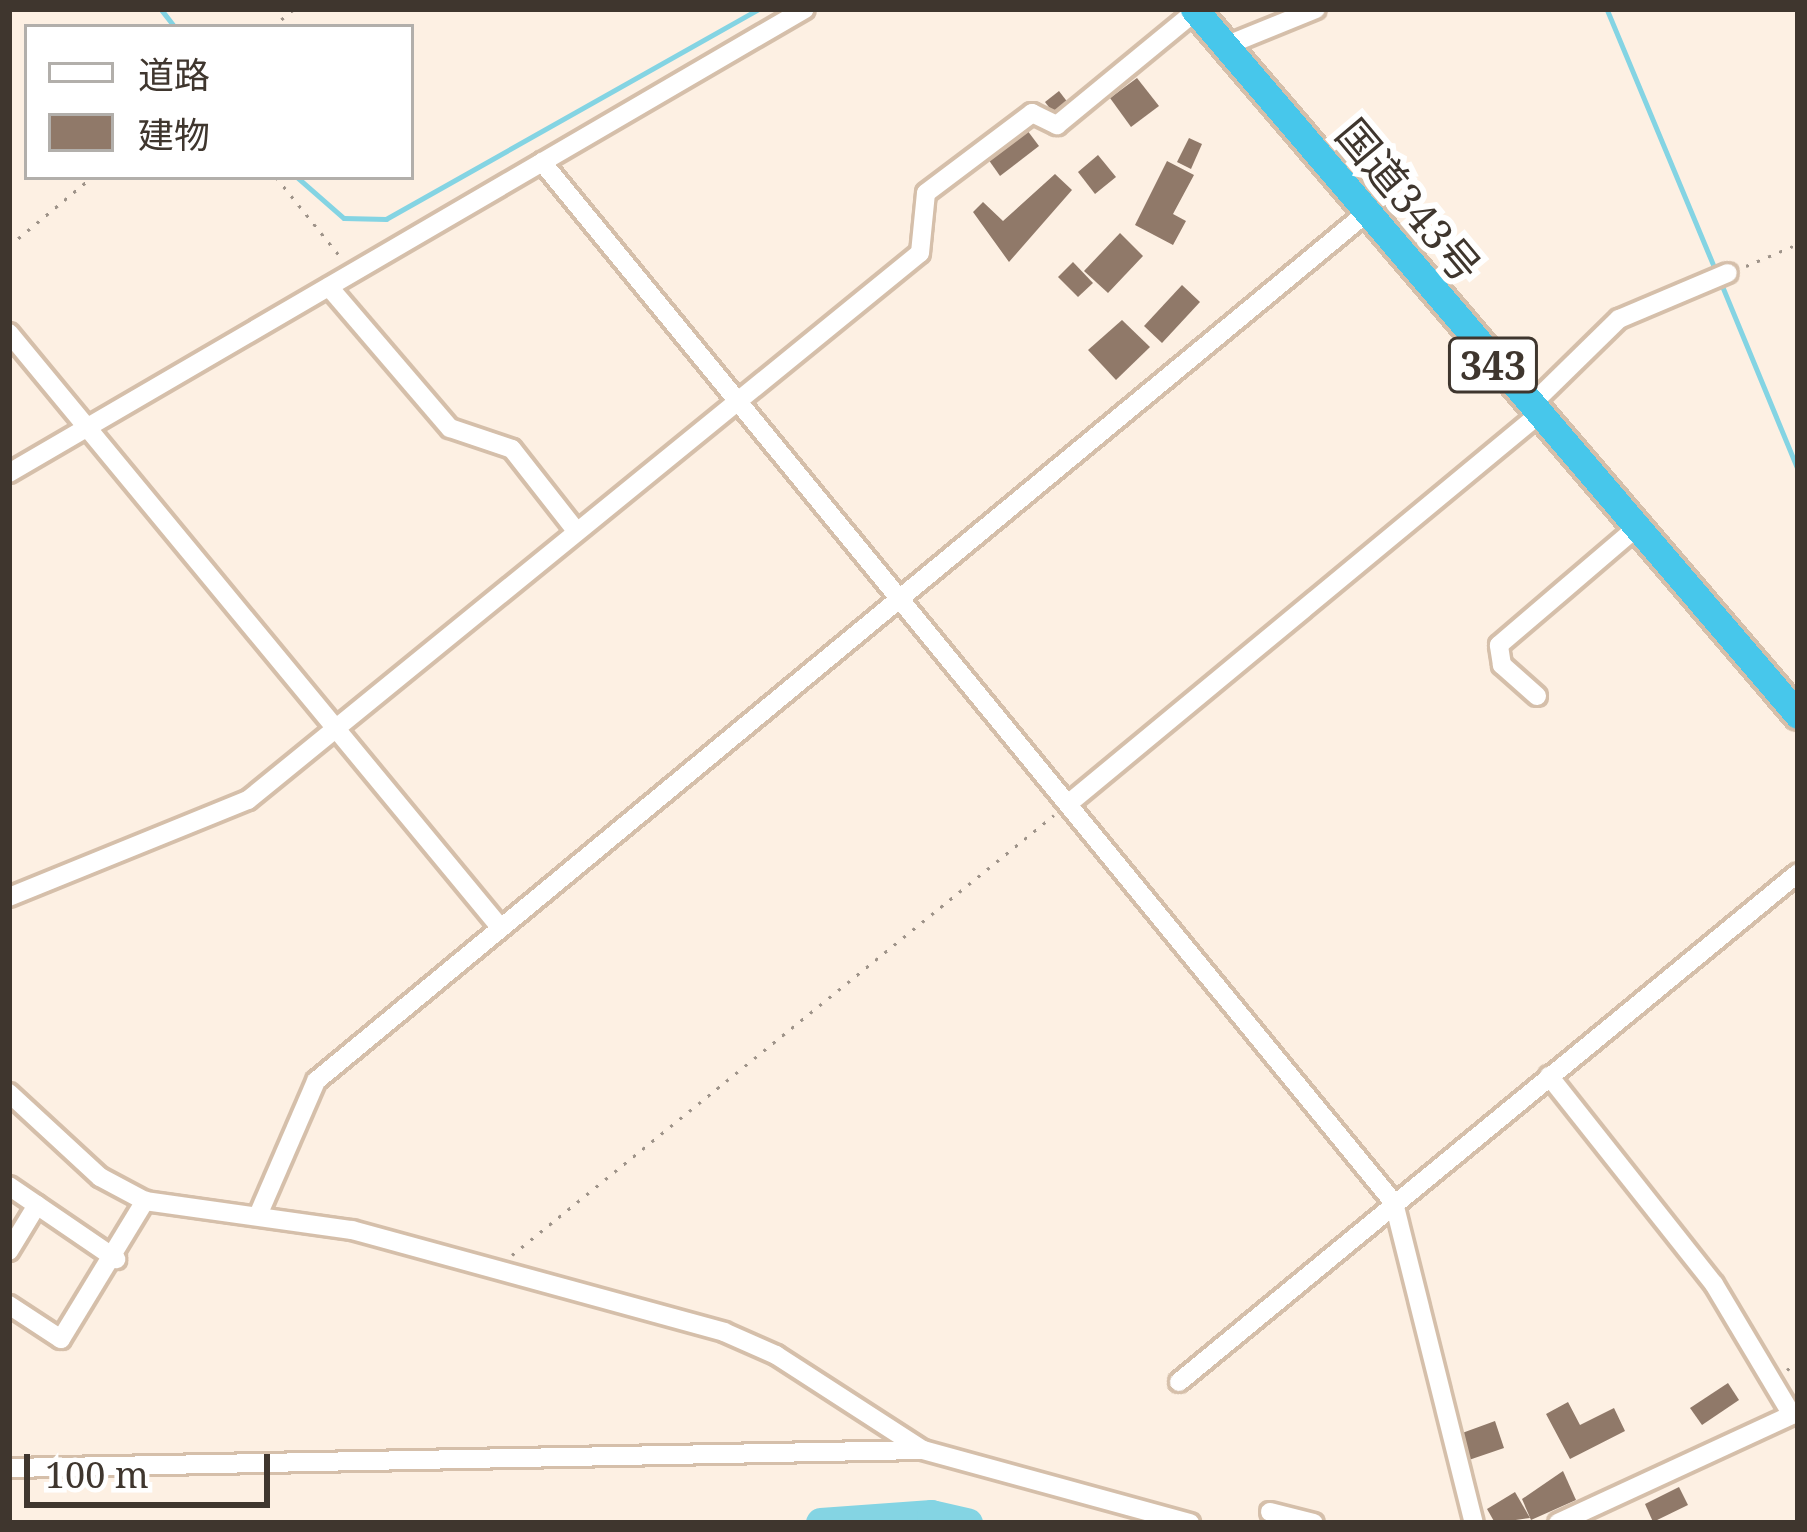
<!DOCTYPE html>
<meta charset="utf-8">
<style>
body{margin:0}
#map{position:relative;width:1807px;height:1532px;overflow:hidden;background:#fdf0e3;font-family:"Noto Serif","Noto Sans JP",serif}
div>[style]{position:absolute}
[style*='--x']{left:calc(var(--x)*1px);top:calc(var(--y)*1px);width:calc(var(--w)*1px);rotate:calc(var(--a)*1deg)}
.stream>*{height:4.5px;margin:-2.25px;padding:0 2.25px;transform-origin:2.25px;border-radius:2.25px;background:#84d4e3}
.river>*{height:30px;margin:-15px;padding:0 15px;transform-origin:15px;border-radius:15px;background:#84d4e3}
.building>*{inset:0;background:#907969}
.path>*{height:3px;margin-top:-1.5px;transform-origin:0;background:repeating-linear-gradient(90deg,#9e9389 0 3px,transparent 0 12px)}
.roads{filter:drop-shadow(3px 0 #d5bfaa) drop-shadow(-3px 0 #d5bfaa) drop-shadow(0 3px #d5bfaa) drop-shadow(0 -3px #d5bfaa)}
.minor>*{height:18px;margin:-9px;padding:0 9px;transform-origin:9px;border-radius:9px;background:#fff}
.highway>*{height:27px;margin:-13.5px;padding:0 13.5px;transform-origin:13.5px;border-radius:13.5px;background:#47c7eb}
span{translate:-50% -50%;white-space:nowrap;text-align:center;line-height:1.15;-webkit-text-stroke:12px #fff;paint-order:stroke}
.shield-label span{padding:3px 9px;background:#fff;border:3px solid;border-radius:9px;-webkit-text-stroke-width:0}
.shield-label{font-size:39px;color:#3f362e;font-weight:700}
.street-label{font-size:42px;color:#3f362e}
.frame{position:absolute;inset:0;border:12px solid #3f362e;pointer-events:none}
.legend{position:absolute;left:24px;top:24px;width:390px;height:156px;box-sizing:border-box;background:#fff;border:3px solid #b2afab;margin:0;padding:15px 21px;list-style:none;font-size:36px;color:#3f362e}
.legend li{display:flex;align-items:center;gap:24px;height:60px}
.legend b{width:60px;border:3px solid #b2afab}
.scale{position:absolute;left:24px;top:1454px;width:246px;height:54px;box-sizing:border-box;border:6px solid #3f362e;border-top:0;padding-left:15px;font-size:36px;line-height:42px;white-space:nowrap;color:#3f362e;-webkit-text-stroke:9px #fff;paint-order:stroke}
</style>
<div id="map">
<div class="stream">
<i style="--x:161;--y:9;--w:23;--a:52"></i>
<i style="--x:1607;--y:9;--w:282;--a:67.4"></i>
<i style="--x:297;--y:177;--w:62;--a:41.1"></i>
<i style="--x:344;--y:218;--w:42;--a:1.4"></i>
<i style="--x:386;--y:219;--w:427;--a:-29.4"></i>
<i style="--x:1720;--y:280;--w:204;--a:67.6"></i>
</div>
<div class="river">
<i style="--x:821;--y:1523;--w:111;--a:-4.1"></i>
<i style="--x:932;--y:1515;--w:37;--a:13"></i>
</div>
<div class="building">
<i style="clip-path:polygon(1137px 78px,1159px 106px,1131px 127px,1110px 98px)"></i>
<i style="clip-path:polygon(1059px 91px,1072px 108px,1058px 119px,1045px 102px)"></i>
<i style="clip-path:polygon(1027px 130px,1039px 146px,1000px 176px,988px 159px)"></i>
<i style="clip-path:polygon(1189px 138px,1202px 144px,1191px 169px,1177px 162px)"></i>
<i style="clip-path:polygon(1098px 155px,1116px 177px,1095px 194px,1078px 172px)"></i>
<i style="clip-path:polygon(1167px 161px,1194px 175px,1173px 214px,1186px 221px,1173px 245px,1135px 225px)"></i>
<i style="clip-path:polygon(1055px 174px,1072px 190px,1009px 262px,973px 212px,983px 202px,1003px 221px)"></i>
<i style="clip-path:polygon(1120px 233px,1143px 256px,1108px 293px,1084px 271px)"></i>
<i style="clip-path:polygon(1073px 262px,1093px 283px,1078px 297px,1058px 277px)"></i>
<i style="clip-path:polygon(1182px 285px,1200px 302px,1162px 343px,1144px 326px)"></i>
<i style="clip-path:polygon(1122px 320px,1150px 347px,1116px 380px,1088px 350px)"></i>
<i style="clip-path:polygon(1728px 1383px,1739px 1400px,1702px 1425px,1690px 1408px)"></i>
<i style="clip-path:polygon(1568px 1402px,1580px 1425px,1614px 1408px,1625px 1431px,1570px 1459px,1546px 1414px)"></i>
<i style="clip-path:polygon(1495px 1421px,1504px 1448px,1463px 1462px,1454px 1436px)"></i>
<i style="clip-path:polygon(1563px 1471px,1576px 1500px,1531px 1520px,1522px 1499px)"></i>
<i style="clip-path:polygon(1679px 1487px,1688px 1505px,1653px 1522px,1645px 1504px)"></i>
<i style="clip-path:polygon(1515px 1492px,1530px 1518px,1495px 1523px,1487px 1509px)"></i>
</div>
<div class="path">
<i style="--x:272;--y:27;--w:28;--a:-39"></i>
<i style="--x:276;--y:177;--w:107;--a:51.1"></i>
<i style="--x:9;--y:246;--w:108;--a:-39.7"></i>
<i style="--x:1746;--y:266;--w:56;--a:-22.9"></i>
<i style="--x:512;--y:1255;--w:698;--a:-39.07"></i>
<i style="--x:1787;--y:1370;--w:14;--a:-39"></i>
</div>
<div class="roads">
<div class="minor">
<i style="--x:1225;--y:46;--w:98;--a:-22.1"></i>
<i style="--x:542;--y:162;--w:1345;--a:50.7"></i>
<i style="--x:1394;--y:1203;--w:330;--a:76"></i>
<i style="--x:329;--y:287;--w:186;--a:49.4"></i>
<i style="--x:450;--y:428;--w:65;--a:18.7"></i>
<i style="--x:512;--y:449;--w:105;--a:51.9"></i>
<i style="--x:9;--y:333;--w:769;--a:50.43"></i>
<i style="--x:1529;--y:407;--w:126;--a:-44.4"></i>
<i style="--x:1619;--y:319;--w:118;--a:-22.9"></i>
<i style="--x:9;--y:473;--w:921;--a:-30.24"></i>
<i style="--x:1537;--y:696;--w:47;--a:-138.5"></i>
<i style="--x:1502;--y:665;--w:20;--a:-99"></i>
<i style="--x:1499;--y:645;--w:179;--a:-40.5"></i>
<i style="--x:1068;--y:804;--w:609;--a:-39.6"></i>
<i style="--x:9;--y:897;--w:258;--a:-22.1"></i>
<i style="--x:248;--y:800;--w:866;--a:-39.15"></i>
<i style="--x:920;--y:253;--w:60;--a:-84.3"></i>
<i style="--x:926;--y:193;--w:133;--a:-37"></i>
<i style="--x:1032;--y:113;--w:28;--a:26"></i>
<i style="--x:1057;--y:125;--w:180;--a:-39.4"></i>
<i style="--x:1549;--y:1076;--w:265;--a:51.6"></i>
<i style="--x:1714;--y:1284;--w:152;--a:59.2"></i>
<i style="--x:9;--y:1093;--w:124;--a:42.7"></i>
<i style="--x:100;--y:1177;--w:51;--a:28.1"></i>
<i style="--x:145;--y:1201;--w:209;--a:8"></i>
<i style="--x:352;--y:1230;--w:386;--a:15.3"></i>
<i style="--x:724;--y:1332;--w:57;--a:23.9"></i>
<i style="--x:776;--y:1355;--w:175;--a:32.9"></i>
<i style="--x:9;--y:1186;--w:130;--a:34.3"></i>
<i style="--x:259;--y:1213;--w:144;--a:-66.6"></i>
<i style="--x:316;--y:1081;--w:1361;--a:-39.57"></i>
<i style="--x:9;--y:1251;--w:54;--a:-58.7"></i>
<i style="--x:9;--y:1305;--w:62;--a:33.2"></i>
<i style="--x:61;--y:1339;--w:162;--a:-58.7"></i>
<i style="--x:1179;--y:1382;--w:801;--a:-39.43"></i>
<i style="--x:9;--y:1468;--w:914;--a:-1.13"></i>
<i style="--x:923;--y:1450;--w:277;--a:15.3"></i>
<i style="--x:1270;--y:1512;--w:45;--a:14"></i>
<i style="--x:1558;--y:1523;--w:264;--a:-24.8"></i>
</div>
<div class="highway">
<i style="--x:1194;--y:9;--w:929;--a:49.45"></i>
</div>
</div>
<div class="shield-label">
<span style="left:1493px;top:365px">343</span>
</div>
<div class="street-label">
<span style="left:1409px;top:200px;rotate:50deg">国道343号</span>
</div>
<div class="frame"></div>
<ul class="legend">
<li><b style="height:15px;background:#fff"></b>道路</li>
<li><b style="height:33px;background:#907969"></b>建物</li>
</ul>
<div class="scale">100 m</div>
</div>
